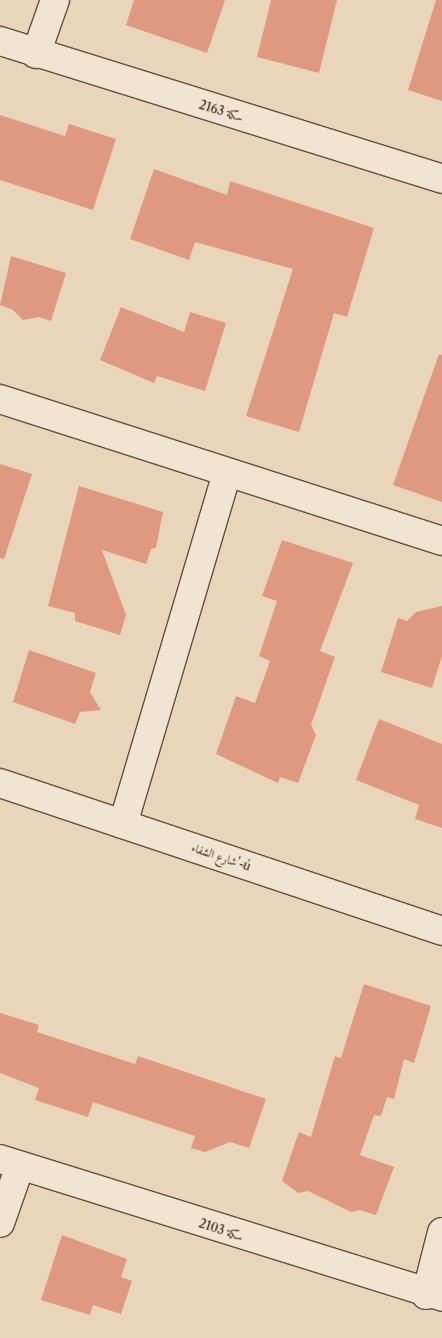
<!DOCTYPE html>
<meta charset="utf-8">
<style>
body{margin:0}
#map{position:relative;width:442px;height:1338px;overflow:hidden;background:#e9d6ba;font-family:"Libre Caslon Text",Amiri,serif}
div>[style]{position:absolute}
[style*='--x']{left:calc(var(--x)*1px);top:calc(var(--y)*1px);width:calc(var(--w)*1px);rotate:calc(var(--a)*1deg)}
.building>*{inset:0;background:#df9981}
.roads{filter:drop-shadow(1px 0 #5e4f3e) drop-shadow(-1px 0 #5e4f3e) drop-shadow(0 1px #5e4f3e) drop-shadow(0 -1px #5e4f3e)}
.minor>*{height:28px;margin:-14px;padding:0 14px;transform-origin:14px;border-radius:14px;background:#f1e4d2}
span{translate:-50% -50%;white-space:nowrap;text-align:center;line-height:1.15;-webkit-text-stroke:4.5px #f1e4d2;paint-order:stroke}
.street-label{font-size:12px;color:#302214}
</style>
<div id="map">
<div class="building">
<i style="clip-path:polygon(134px 0,225px 0,207px 53px,126px 25px)"></i>
<i style="clip-path:polygon(271px 0,337px 0,319px 73px,257px 57px)"></i>
<i style="clip-path:polygon(436px 0,442px 0,442px 101px,408px 90px)"></i>
<i style="clip-path:polygon(0 115px,65px 136px,69px 124px,116px 139px,93px 210px,0 180px)"></i>
<i style="clip-path:polygon(154px 169px,227px 195px,230px 181px,374px 228px,347px 317px,334px 313px,299px 432px,246px 416px,293px 269px,195px 242px,189px 260px,130px 239px)"></i>
<i style="clip-path:polygon(11px 256px,66px 273px,51px 321px,39px 317px,23px 320px,13px 310px,0 305px)"></i>
<i style="clip-path:polygon(121px 307px,184px 332px,190px 312px,226px 323px,205px 391px,157px 376px,154px 383px,100px 360px)"></i>
<i style="clip-path:polygon(439px 354px,442px 355px,442px 502px,393px 485px)"></i>
<i style="clip-path:polygon(0 464px,32px 474px,4px 559px,0 558px)"></i>
<i style="clip-path:polygon(79px 486px,163px 512px,156px 548px,151px 549px,146px 564px,102px 550px,126px 615px,120px 635px,75px 621px,75px 613px,48px 606px)"></i>
<i style="clip-path:polygon(282px 540px,353px 563px,320px 651px,335px 657px,311px 725px,316px 735px,298px 783px,280px 777px,278px 783px,216px 754px,236px 696px,255px 703px,270px 661px,259px 656px,277px 601px,262px 596px)"></i>
<i style="clip-path:polygon(442px 606px,442px 656px,432px 688px,381px 672px,398px 618px,407px 621px,416px 612px)"></i>
<i style="clip-path:polygon(29px 650px,96px 673px,90px 692px,101px 710px,80px 712px,75px 724px,13px 702px)"></i>
<i style="clip-path:polygon(379px 719px,442px 744px,442px 828px,415px 819px,419px 805px,356px 780px)"></i>
<i style="clip-path:polygon(364px 984px,431px 1006px,414px 1063px,404px 1059px,394px 1099px,387px 1097px,381px 1116px,374px 1115px,360px 1155px,394px 1167px,376px 1215px,360px 1210px,351px 1212px,308px 1191px,298px 1193px,282px 1181px,299px 1132px,311px 1137px,335px 1056px,341px 1058px)"></i>
<i style="clip-path:polygon(0 1013px,39px 1025px,37px 1032px,135px 1064px,138px 1056px,266px 1099px,249px 1148px,230px 1142px,205px 1152px,191px 1148px,195px 1136px,93px 1102px,88px 1117px,35px 1100px,39px 1088px,0 1073px)"></i>
<i style="clip-path:polygon(62px 1235px,127px 1259px,121px 1277px,132px 1281px,121px 1314px,93px 1305px,90px 1315px,41px 1300px)"></i>
</div>
<div class="roads">
<div class="minor">
<i style="--x:0;--y:41;--w:463;--a:17.3"></i>
<i style="--x:36;--y:54;--w:57;--a:-70.6"></i>
<i style="--x:0;--y:399;--w:464;--a:17.8"></i>
<i style="--x:0;--y:783;--w:466;--a:18.5"></i>
<i style="--x:123;--y:824;--w:366;--a:-73.5"></i>
<i style="--x:0;--y:1159;--w:463;--a:17.3"></i>
<i style="--x:0;--y:1223;--w:60;--a:-70.7"></i>
<i style="--x:426;--y:1295;--w:65;--a:-75.7"></i>
</div>
</div>
<div class="street-label">
<span style="left:221px;top:111px;rotate:17deg">سكة 2163</span>
<span style="left:221px;top:857px;rotate:19deg">شارع الشفاء'-ú</span>
<span style="left:221px;top:1230px;rotate:18deg">سكة 2103</span>
</div>
</div>
